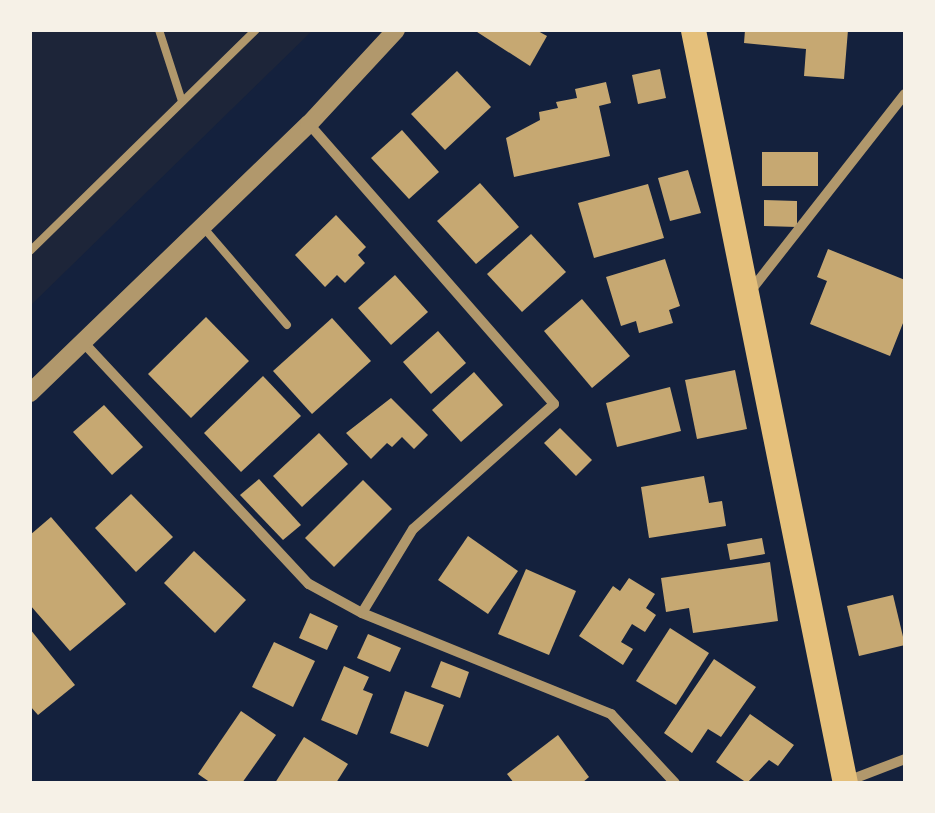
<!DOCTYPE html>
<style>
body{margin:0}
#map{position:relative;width:935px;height:813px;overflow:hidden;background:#14213d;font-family:"Public Sans",sans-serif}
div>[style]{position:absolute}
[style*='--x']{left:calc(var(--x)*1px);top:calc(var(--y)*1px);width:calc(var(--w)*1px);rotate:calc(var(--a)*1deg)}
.green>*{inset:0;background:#1d2539}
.building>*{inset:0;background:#c6a872}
.service>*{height:8px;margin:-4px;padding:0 4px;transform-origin:4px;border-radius:4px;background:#b1986c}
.minor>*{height:10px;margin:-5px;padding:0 5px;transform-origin:5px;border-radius:5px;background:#b1986c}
.tertiary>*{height:18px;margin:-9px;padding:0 9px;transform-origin:9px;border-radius:9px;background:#b1986c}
.primary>*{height:25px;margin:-12.5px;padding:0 12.5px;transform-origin:12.5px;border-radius:12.5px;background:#e5c07b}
span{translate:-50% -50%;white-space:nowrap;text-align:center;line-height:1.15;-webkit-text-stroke:10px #f6f1e7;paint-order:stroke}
.frame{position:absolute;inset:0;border:32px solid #f6f1e7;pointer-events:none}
</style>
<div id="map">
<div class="green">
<i style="clip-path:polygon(30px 30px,313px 30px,30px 306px)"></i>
</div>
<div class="building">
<i style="clip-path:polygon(474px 30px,536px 30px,547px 36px,530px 66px)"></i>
<i style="clip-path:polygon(745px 30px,848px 30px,844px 79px,804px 76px,806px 49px,744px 43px)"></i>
<i style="clip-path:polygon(660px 69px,666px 98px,638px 104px,632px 75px)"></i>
<i style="clip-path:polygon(457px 71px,491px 107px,445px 150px,411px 114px)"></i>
<i style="clip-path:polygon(606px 82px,611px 103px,599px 106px,610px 156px,514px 177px,506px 138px,540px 120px,539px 112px,558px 108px,556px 102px,577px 98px,575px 89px)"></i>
<i style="clip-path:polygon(402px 130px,439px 172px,409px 199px,371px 158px)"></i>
<i style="clip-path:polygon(762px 152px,818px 152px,818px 186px,762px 186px)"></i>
<i style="clip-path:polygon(688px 170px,701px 213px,670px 221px,658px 178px)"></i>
<i style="clip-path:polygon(480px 183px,519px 227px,476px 264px,437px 221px)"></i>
<i style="clip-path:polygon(648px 184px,664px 238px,594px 258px,578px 203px)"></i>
<i style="clip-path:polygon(764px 200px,797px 201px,797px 227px,764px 226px)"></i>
<i style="clip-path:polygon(336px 215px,366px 247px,358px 255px,365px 263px,345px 283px,337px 275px,325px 287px,295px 255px)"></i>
<i style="clip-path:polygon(531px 234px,566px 272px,522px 312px,487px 274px)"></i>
<i style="clip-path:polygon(828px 249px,905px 280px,905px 318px,890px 356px,810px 324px,827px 281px,817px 277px)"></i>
<i style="clip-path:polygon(665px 259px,680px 306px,669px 310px,673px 323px,639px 333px,636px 321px,621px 326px,606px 277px)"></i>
<i style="clip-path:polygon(395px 275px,428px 312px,391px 345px,358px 308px)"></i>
<i style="clip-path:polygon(582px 299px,630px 356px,592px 388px,544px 331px)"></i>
<i style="clip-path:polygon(206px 317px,249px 361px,191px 418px,148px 374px)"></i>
<i style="clip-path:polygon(332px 318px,371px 361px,312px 414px,273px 371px)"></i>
<i style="clip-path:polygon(438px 331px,466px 363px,431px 394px,403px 362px)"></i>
<i style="clip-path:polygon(735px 370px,747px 429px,697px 439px,685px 380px)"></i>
<i style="clip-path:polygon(474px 372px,503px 405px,461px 442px,432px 410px)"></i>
<i style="clip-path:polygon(263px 376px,301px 416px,241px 472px,204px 433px)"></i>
<i style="clip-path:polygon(670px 387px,681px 431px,617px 447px,606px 403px)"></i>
<i style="clip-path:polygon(391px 398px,428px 435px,414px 449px,402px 437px,392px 447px,387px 443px,371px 459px,346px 433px)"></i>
<i style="clip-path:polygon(104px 405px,143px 447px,112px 475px,73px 432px)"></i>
<i style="clip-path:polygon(560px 428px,592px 460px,576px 476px,544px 443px)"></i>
<i style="clip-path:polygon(319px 433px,348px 464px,302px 507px,273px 476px)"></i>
<i style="clip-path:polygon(704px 476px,709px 503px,722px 501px,726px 526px,649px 538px,641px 487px)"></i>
<i style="clip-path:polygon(259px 479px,301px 525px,283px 540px,240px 495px)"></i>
<i style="clip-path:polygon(363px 480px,392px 509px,334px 567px,305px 538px)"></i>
<i style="clip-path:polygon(131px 494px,173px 537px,136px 572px,95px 528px)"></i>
<i style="clip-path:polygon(51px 517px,126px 604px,70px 651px,30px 605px,30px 535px)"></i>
<i style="clip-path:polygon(468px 536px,518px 571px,488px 614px,438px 580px)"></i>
<i style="clip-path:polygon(762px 538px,765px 554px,730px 560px,727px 544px)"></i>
<i style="clip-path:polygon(194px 551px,246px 600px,215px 633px,164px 583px)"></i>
<i style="clip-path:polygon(770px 562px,778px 621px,693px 633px,689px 608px,666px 612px,661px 578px)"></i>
<i style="clip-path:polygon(526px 569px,576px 591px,549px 655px,498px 634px)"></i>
<i style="clip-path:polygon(629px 578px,655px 594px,646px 608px,656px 615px,645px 632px,632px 624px,621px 642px,633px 649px,623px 665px,579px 636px,613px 586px,620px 591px)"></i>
<i style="clip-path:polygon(893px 595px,905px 645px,859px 656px,847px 606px)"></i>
<i style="clip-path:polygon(310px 613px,338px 626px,327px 650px,299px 638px)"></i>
<i style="clip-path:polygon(670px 628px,709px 653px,676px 705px,636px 681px)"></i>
<i style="clip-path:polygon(30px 629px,75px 685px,38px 715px,30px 706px)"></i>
<i style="clip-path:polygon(368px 634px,401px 648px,390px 672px,357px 658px)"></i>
<i style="clip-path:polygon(274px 642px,315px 661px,293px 707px,252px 687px)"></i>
<i style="clip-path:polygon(714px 659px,756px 687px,721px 737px,708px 729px,692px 753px,664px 733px)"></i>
<i style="clip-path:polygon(441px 661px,469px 672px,460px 698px,431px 687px)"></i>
<i style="clip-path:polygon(344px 666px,369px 677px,363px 690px,373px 694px,357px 735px,321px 720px)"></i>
<i style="clip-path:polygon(405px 691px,444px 705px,428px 747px,390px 733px)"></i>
<i style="clip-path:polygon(241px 711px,276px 735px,242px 783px,211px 783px,198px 774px)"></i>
<i style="clip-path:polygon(750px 714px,794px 745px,778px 766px,769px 760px,747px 783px,716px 762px)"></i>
<i style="clip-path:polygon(558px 735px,589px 777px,582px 783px,514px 783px,507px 774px)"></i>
<i style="clip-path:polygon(304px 737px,348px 764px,336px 783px,275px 783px)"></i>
</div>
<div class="service">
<i style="--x:159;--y:30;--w:75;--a:72.1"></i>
<i style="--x:203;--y:227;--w:129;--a:49.4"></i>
<i style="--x:30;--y:251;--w:316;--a:-44.4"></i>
</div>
<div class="minor">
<i style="--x:309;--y:124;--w:372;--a:48.8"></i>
<i style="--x:554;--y:404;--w:188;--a:138.4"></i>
<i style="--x:413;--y:529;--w:98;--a:121.3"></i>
<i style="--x:748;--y:294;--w:254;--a:-51.9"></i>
<i style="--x:83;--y:342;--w:331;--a:47"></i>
<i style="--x:309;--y:584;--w:60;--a:28.7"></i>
<i style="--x:362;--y:613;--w:269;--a:22.1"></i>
<i style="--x:611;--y:714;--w:94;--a:47.2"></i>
<i style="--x:845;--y:782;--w:64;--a:-21"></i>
</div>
<div class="tertiary">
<i style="--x:30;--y:393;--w:388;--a:-44"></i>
<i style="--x:309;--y:124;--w:128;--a:-47.2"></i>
</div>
<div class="primary">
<i style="--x:693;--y:30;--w:768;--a:78.59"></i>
</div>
<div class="frame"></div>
</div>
